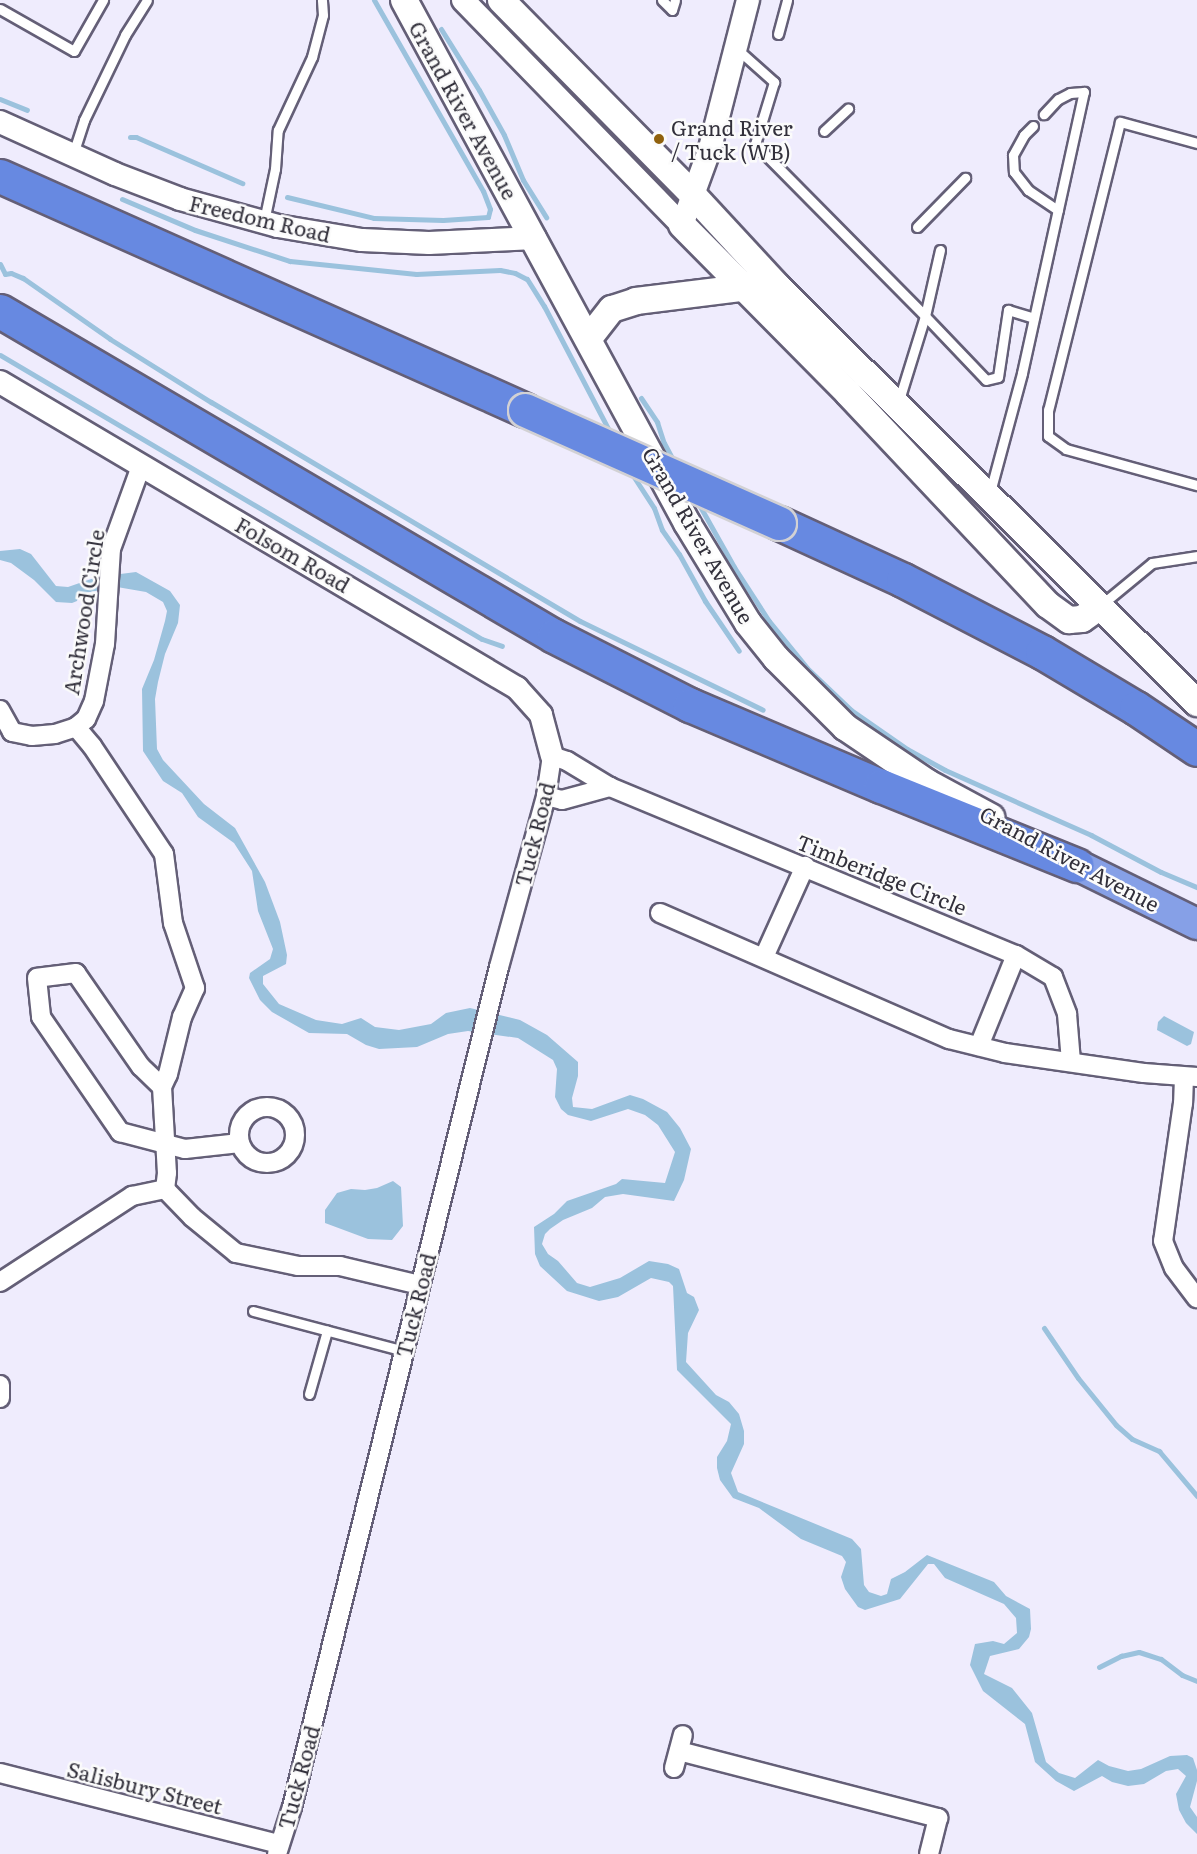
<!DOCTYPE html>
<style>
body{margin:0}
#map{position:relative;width:1197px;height:1854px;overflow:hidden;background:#efecfd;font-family:Literata,serif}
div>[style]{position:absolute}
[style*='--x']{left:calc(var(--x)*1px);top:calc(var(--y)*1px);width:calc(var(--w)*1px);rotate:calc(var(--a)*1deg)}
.water>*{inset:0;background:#9bc2dd}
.stream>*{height:5px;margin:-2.5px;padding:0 2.5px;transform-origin:2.5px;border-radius:2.5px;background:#9bc2dd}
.roads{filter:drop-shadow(2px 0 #645f77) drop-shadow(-2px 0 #645f77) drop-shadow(0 2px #645f77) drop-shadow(0 -2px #645f77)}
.service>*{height:9px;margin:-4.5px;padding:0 4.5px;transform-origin:4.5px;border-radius:4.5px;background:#fff}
.minor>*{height:18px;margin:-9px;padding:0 9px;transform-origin:9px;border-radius:9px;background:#fff}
.minor>.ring{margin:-9px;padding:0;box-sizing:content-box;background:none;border:18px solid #fff;border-radius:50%}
.tertiary>*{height:22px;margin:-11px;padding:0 11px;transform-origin:11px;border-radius:11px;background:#fff}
.secondary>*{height:26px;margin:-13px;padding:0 13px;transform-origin:13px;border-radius:13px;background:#fff}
.trunk>*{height:30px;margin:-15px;padding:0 15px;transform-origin:15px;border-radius:15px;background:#86a0e7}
.motorway>*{height:33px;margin:-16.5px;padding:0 16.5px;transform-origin:16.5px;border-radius:16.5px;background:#6789e1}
.bridges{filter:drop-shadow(2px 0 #d2d1d4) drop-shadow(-2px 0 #d2d1d4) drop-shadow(0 2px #d2d1d4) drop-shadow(0 -2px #d2d1d4)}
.motorway-bridge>*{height:33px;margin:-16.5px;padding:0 16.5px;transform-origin:16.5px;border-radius:16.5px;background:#6789e1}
.dots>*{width:16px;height:16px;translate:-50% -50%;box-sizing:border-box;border:3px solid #fbfbfb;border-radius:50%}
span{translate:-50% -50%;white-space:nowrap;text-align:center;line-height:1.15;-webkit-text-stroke:5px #fbfbfb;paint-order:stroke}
.street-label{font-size:21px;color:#32303b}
.poi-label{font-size:21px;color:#32303b}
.left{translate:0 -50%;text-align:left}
</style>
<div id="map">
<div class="water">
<i style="clip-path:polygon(20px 549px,31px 554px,56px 586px,68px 587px,97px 577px,136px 572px,170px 591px,180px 605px,178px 623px,165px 654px,158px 682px,155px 699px,157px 749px,163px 760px,204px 804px,235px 828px,265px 882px,280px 922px,287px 955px,286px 964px,263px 976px,263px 984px,279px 1004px,316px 1020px,342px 1024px,361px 1018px,375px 1027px,399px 1030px,431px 1024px,446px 1013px,470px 1008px,520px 1020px,547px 1035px,578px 1062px,578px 1076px,572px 1098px,573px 1107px,592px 1109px,630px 1095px,643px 1099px,667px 1112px,680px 1128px,691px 1149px,684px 1180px,674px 1201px,623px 1194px,605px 1197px,592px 1208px,563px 1220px,550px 1229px,545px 1234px,542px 1244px,548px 1254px,558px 1261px,577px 1283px,590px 1287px,620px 1278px,649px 1261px,668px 1264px,679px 1269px,687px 1293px,694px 1297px,699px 1310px,688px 1333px,686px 1362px,716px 1395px,729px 1402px,739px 1414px,744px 1431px,744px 1444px,731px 1473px,738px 1492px,852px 1539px,861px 1549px,864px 1585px,869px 1592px,881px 1596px,887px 1594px,891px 1579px,905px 1572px,927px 1555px,994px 1582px,1006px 1596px,1030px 1609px,1031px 1629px,1029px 1637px,1019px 1649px,990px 1656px,984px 1674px,1012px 1688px,1032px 1713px,1046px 1762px,1059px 1773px,1075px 1778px,1098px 1760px,1109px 1766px,1128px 1771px,1141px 1769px,1170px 1756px,1187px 1755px,1193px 1758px,1197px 1770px,1197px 1781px,1190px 1807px,1197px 1817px,1197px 1834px,1186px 1823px,1179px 1810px,1176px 1794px,1186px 1776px,1178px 1769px,1166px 1771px,1144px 1784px,1128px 1786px,1112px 1782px,1102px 1776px,1074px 1791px,1056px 1781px,1035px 1762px,1025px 1724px,983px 1691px,970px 1665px,975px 1644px,993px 1641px,1004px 1644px,1017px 1633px,1016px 1618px,1004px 1604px,945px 1578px,934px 1564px,928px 1564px,900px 1599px,865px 1610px,858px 1607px,845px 1589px,841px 1577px,846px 1562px,842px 1556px,801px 1539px,759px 1508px,733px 1498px,720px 1480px,717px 1468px,717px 1457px,727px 1441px,731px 1424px,677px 1370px,673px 1286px,669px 1282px,651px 1278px,618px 1297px,599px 1301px,567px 1291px,540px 1266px,535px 1254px,534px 1227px,554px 1214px,567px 1201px,616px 1184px,622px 1179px,665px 1183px,675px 1152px,658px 1125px,645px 1115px,628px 1109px,591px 1121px,568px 1115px,561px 1109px,555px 1097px,557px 1069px,553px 1060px,518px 1038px,468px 1031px,448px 1034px,417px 1047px,379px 1049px,366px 1045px,347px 1034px,309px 1033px,272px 1012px,260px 1000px,249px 978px,250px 973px,270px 959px,273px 949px,258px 911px,252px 871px,234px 843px,198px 817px,182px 793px,163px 781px,143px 751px,142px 689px,154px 660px,165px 621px,167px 611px,163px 602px,146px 592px,117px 587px,79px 594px,77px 601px,72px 603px,56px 602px,34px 580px,11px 563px,0 560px,0 551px)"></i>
<i style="clip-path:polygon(1164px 1016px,1194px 1032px,1191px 1044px,1187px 1046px,1157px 1030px,1158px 1022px)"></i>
<i style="clip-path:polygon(393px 1181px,401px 1187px,403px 1226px,392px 1240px,368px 1239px,325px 1223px,325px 1210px,337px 1193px,351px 1189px,365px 1190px,377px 1188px)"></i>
</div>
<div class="stream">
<i style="--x:441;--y:29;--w:72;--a:58.1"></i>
<i style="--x:479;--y:90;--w:51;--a:60.9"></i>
<i style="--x:504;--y:135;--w:49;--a:67.1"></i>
<i style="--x:523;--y:180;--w:44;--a:58.1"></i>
<i style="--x:0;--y:99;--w:29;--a:22"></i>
<i style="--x:130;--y:137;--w:6;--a:0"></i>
<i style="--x:136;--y:137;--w:116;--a:23.5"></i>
<i style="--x:287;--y:197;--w:89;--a:13.6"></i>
<i style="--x:374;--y:218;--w:69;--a:1.7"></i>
<i style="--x:443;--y:220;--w:45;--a:-3.8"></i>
<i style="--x:488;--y:217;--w:8;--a:-76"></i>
<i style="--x:490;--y:209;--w:19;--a:-111"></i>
<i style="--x:483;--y:191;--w:220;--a:-119.7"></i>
<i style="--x:122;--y:199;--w:79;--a:23"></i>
<i style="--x:195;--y:230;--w:100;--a:18.1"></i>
<i style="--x:290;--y:261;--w:127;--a:5.9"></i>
<i style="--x:416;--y:274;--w:84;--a:-2.7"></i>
<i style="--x:500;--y:270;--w:15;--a:11"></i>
<i style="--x:515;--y:273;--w:13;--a:27"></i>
<i style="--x:527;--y:279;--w:32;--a:58"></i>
<i style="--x:544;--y:306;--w:144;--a:62.4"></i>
<i style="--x:0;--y:264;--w:11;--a:63"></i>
<i style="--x:5;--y:274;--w:6;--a:-9"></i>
<i style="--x:11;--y:273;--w:13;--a:23"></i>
<i style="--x:23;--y:278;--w:106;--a:35"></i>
<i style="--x:110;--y:339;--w:119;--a:32"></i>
<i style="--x:211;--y:402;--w:429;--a:30.7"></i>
<i style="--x:580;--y:621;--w:203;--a:25.9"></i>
<i style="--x:0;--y:355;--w:559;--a:30.51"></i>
<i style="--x:482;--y:639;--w:21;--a:19"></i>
<i style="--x:641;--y:398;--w:29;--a:56"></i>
<i style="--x:657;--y:422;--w:22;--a:72"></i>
<i style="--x:664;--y:443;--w:21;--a:62"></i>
<i style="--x:630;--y:471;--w:44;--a:57"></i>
<i style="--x:654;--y:508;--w:23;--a:70"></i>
<i style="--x:662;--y:530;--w:29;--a:55"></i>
<i style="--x:679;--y:554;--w:54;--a:61"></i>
<i style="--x:705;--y:601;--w:60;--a:55.8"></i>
<i style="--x:697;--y:501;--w:76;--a:60.7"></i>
<i style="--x:734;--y:567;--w:64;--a:57.1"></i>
<i style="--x:769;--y:621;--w:60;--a:51"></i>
<i style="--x:807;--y:668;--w:61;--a:43.7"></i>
<i style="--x:851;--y:710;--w:68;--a:34.9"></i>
<i style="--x:907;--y:749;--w:43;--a:28.9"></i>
<i style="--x:945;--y:770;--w:160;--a:24"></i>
<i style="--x:1091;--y:835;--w:79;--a:27.9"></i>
<i style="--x:1161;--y:872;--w:39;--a:23"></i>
<i style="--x:1044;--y:1328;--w:60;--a:55.8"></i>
<i style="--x:1078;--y:1378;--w:60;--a:51"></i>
<i style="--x:1116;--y:1425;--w:21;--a:41"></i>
<i style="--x:1132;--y:1439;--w:30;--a:24"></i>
<i style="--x:1159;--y:1451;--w:59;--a:49.8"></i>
<i style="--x:1099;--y:1667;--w:25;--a:-27"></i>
<i style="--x:1121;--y:1656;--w:18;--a:-13"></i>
<i style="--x:1139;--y:1652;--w:23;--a:18"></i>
<i style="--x:1161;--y:1659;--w:26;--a:37"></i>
<i style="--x:1182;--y:1675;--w:16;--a:22"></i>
</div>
<div class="roads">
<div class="service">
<i style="--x:662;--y:0;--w:14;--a:45"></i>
<i style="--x:672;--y:10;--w:10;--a:-73"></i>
<i style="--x:0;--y:9;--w:85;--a:29.6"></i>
<i style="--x:74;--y:51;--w:59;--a:-60.4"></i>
<i style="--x:778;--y:34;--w:35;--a:-75"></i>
<i style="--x:737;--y:49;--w:50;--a:41.7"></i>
<i style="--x:774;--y:82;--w:65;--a:107"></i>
<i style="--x:755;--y:144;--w:242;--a:45.3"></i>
<i style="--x:925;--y:316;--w:91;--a:107.2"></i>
<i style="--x:1033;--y:126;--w:13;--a:135"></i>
<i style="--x:1024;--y:135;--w:23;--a:119"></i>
<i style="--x:1013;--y:155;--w:17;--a:87"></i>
<i style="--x:1014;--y:172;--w:23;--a:52"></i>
<i style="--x:1028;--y:190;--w:36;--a:34"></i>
<i style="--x:824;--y:131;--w:33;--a:-43"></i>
<i style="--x:1197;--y:143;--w:80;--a:-164.7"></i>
<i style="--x:1120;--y:122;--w:297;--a:104"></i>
<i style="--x:1048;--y:410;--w:26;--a:90"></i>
<i style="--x:1048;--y:436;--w:22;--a:36"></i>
<i style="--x:1066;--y:449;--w:136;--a:15.4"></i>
<i style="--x:73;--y:154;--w:36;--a:-72"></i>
<i style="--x:84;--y:120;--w:94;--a:-64.2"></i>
<i style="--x:125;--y:35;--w:41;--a:-57.8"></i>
<i style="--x:264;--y:221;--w:53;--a:-78.1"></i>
<i style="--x:275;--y:169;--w:39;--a:-86"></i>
<i style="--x:278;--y:130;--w:81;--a:-65"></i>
<i style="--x:312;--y:57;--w:43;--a:-75.3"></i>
<i style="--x:323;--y:15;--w:15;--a:-94"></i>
<i style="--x:917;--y:227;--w:69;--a:-45.6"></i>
<i style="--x:940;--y:250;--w:68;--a:102.8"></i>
<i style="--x:925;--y:316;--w:88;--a:46.4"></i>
<i style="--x:986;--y:380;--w:12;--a:-14"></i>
<i style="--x:998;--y:377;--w:68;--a:-81.5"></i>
<i style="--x:1008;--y:310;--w:27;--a:17"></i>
<i style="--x:990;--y:492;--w:123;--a:-74.9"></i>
<i style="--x:1022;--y:373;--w:288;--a:-77.6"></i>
<i style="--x:1084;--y:92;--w:14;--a:176"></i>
<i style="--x:1070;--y:93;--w:13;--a:153"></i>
<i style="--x:1058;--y:99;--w:21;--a:133"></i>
<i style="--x:1101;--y:605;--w:66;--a:-39.5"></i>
<i style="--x:1152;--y:563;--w:46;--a:-8.8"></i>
<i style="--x:253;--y:1311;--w:156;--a:14.8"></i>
<i style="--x:309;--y:1394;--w:66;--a:-74.1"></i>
</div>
<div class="minor">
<i style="--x:0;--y:710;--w:25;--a:61"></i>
<i style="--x:12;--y:732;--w:20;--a:11"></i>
<i style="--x:32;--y:736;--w:23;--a:-5"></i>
<i style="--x:55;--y:734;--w:22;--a:-18"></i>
<i style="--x:76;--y:727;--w:25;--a:50"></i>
<i style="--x:92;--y:746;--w:130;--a:56.3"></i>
<i style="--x:164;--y:854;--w:70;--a:82.6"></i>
<i style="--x:173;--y:923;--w:69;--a:71.3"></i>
<i style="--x:195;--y:988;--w:32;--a:114"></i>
<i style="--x:182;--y:1017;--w:59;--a:103.8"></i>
<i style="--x:168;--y:1074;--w:14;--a:115"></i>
<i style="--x:162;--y:1087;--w:86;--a:86.7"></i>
<i style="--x:167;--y:1173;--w:16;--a:97"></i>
<i style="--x:76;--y:727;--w:13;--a:-39"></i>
<i style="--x:86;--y:719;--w:20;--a:-66"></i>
<i style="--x:94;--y:701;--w:58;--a:-79.1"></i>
<i style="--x:105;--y:644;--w:95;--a:-86.4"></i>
<i style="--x:111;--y:549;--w:88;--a:-70.1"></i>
<i style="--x:546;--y:796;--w:16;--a:14"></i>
<i style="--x:562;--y:800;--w:50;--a:-15.2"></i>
<i style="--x:660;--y:913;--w:315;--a:23.6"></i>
<i style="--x:949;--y:1039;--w:58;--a:14"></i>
<i style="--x:1005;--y:1053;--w:140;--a:8.2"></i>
<i style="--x:1144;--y:1073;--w:53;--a:4.3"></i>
<i style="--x:764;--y:957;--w:100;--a:-65.7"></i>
<i style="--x:979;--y:1046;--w:98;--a:-67.9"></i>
<i style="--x:1184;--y:1077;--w:26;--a:92"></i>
<i style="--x:1183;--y:1103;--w:139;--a:98.2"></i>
<i style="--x:1163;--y:1241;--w:29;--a:68"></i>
<i style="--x:1174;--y:1268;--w:38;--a:53"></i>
<i style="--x:162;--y:1087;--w:29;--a:-136"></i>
<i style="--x:141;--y:1067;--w:114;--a:-124.7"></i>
<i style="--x:76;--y:973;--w:39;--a:173"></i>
<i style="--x:37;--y:978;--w:39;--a:84"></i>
<i style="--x:41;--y:1017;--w:140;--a:55.5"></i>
<i style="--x:120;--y:1132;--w:67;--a:14.7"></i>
<i style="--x:185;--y:1149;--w:55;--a:-6.2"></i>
<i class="ring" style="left:239px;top:1107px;width:38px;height:38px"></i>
<i style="--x:0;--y:1282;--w:158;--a:-33.1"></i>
<i style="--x:132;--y:1196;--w:34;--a:-12"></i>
<i style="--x:165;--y:1189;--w:39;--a:46"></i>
<i style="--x:192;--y:1217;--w:57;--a:39.3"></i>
<i style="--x:236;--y:1253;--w:63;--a:11.8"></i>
<i style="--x:298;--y:1266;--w:42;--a:0"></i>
<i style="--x:340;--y:1266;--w:82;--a:13.4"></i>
<i style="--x:0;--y:1385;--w:13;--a:90"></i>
<i style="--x:679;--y:1751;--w:268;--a:14.5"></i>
<i style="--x:938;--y:1818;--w:37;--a:104"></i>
<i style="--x:674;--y:1768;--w:34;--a:-75"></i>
<i style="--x:0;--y:1773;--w:288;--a:14.3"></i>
<i style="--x:277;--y:1854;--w:49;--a:-72.3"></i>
<i style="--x:292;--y:1807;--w:865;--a:-76.16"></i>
<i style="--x:499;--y:967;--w:177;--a:-74.6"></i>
<i style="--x:546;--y:796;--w:40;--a:-81.5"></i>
<i style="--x:552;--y:756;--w:16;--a:18"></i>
<i style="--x:567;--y:761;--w:50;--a:31.2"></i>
<i style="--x:610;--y:787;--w:439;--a:22.5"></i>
<i style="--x:1016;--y:955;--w:43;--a:30.7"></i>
<i style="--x:1053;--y:977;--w:40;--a:69"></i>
<i style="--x:1067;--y:1014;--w:48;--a:85.2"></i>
</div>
<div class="tertiary">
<i style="--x:463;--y:0;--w:314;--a:45.8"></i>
<i style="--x:682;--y:225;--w:82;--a:-70"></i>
<i style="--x:710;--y:148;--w:153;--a:-75.6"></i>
<i style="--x:0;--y:122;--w:126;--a:24.3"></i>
<i style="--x:115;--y:174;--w:70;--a:21"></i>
<i style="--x:180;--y:199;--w:102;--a:15.4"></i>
<i style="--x:278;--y:226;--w:85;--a:9.5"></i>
<i style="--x:362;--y:240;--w:67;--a:2.6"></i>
<i style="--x:429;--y:243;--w:106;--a:-2.7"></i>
<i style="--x:0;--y:382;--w:601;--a:30.62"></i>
<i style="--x:517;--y:688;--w:36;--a:48"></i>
<i style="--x:541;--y:715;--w:42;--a:75"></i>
</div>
<div class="secondary">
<i style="--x:404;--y:0;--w:595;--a:61.58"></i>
<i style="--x:687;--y:523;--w:117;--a:58.6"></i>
<i style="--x:748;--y:623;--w:45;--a:51.3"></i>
<i style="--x:776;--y:658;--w:98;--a:45"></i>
<i style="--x:845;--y:727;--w:100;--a:34"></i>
<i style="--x:928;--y:783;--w:72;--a:28.4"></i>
<i style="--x:501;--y:0;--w:274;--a:45.4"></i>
<i style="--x:693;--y:195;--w:124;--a:47.3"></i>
<i style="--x:777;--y:286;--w:592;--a:44.79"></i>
<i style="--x:682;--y:225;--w:236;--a:45.3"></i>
<i style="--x:848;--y:393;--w:291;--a:46.7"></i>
<i style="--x:1048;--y:605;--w:26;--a:36"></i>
<i style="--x:1069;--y:620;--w:13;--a:-4"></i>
<i style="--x:1082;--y:619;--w:21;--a:-35"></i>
<i style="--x:589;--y:338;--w:37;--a:-52"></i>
<i style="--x:612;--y:309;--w:25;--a:-18"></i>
<i style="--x:636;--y:301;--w:107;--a:-7"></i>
<i style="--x:742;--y:288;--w:11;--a:-22"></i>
</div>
<div class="trunk">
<i style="--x:1077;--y:865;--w:134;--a:26.2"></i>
</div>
<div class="motorway">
<i style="--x:0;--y:176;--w:575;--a:24.02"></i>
<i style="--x:0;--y:311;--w:642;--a:30.4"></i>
<i style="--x:554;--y:636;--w:153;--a:26.9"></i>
<i style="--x:690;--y:705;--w:207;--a:23"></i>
<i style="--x:881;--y:786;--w:211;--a:22"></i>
<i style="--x:779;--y:523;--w:136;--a:24.7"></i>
<i style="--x:903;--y:580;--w:157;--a:27.4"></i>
<i style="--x:1042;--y:652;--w:109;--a:30.8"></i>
<i style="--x:1136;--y:708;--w:73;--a:33.9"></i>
</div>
</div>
<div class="bridges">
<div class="motorway-bridge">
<i style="--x:525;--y:410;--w:278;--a:24"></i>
</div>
</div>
<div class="dots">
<i style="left:659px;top:139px;background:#90610d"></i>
</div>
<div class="street-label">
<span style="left:464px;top:110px;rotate:61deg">Grand River Avenue</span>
<span style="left:260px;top:218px;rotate:13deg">Freedom Road</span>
<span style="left:699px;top:535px;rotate:60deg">Grand River Avenue</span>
<span style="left:293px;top:554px;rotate:30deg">Folsom Road</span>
<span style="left:83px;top:612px;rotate:-81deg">Archwood Circle</span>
<span style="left:534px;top:834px;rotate:-76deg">Tuck Road</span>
<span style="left:1070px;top:858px;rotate:28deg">Grand River Avenue</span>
<span style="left:882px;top:874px;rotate:22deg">Timberidge Circle</span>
<span style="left:415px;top:1305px;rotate:-76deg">Tuck Road</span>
<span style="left:298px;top:1777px;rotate:-75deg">Tuck Road</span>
<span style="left:145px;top:1787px;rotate:14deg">Salisbury Street</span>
</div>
<div class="poi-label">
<span class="left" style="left:671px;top:139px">Grand River<br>/ Tuck (WB)</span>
</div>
</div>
